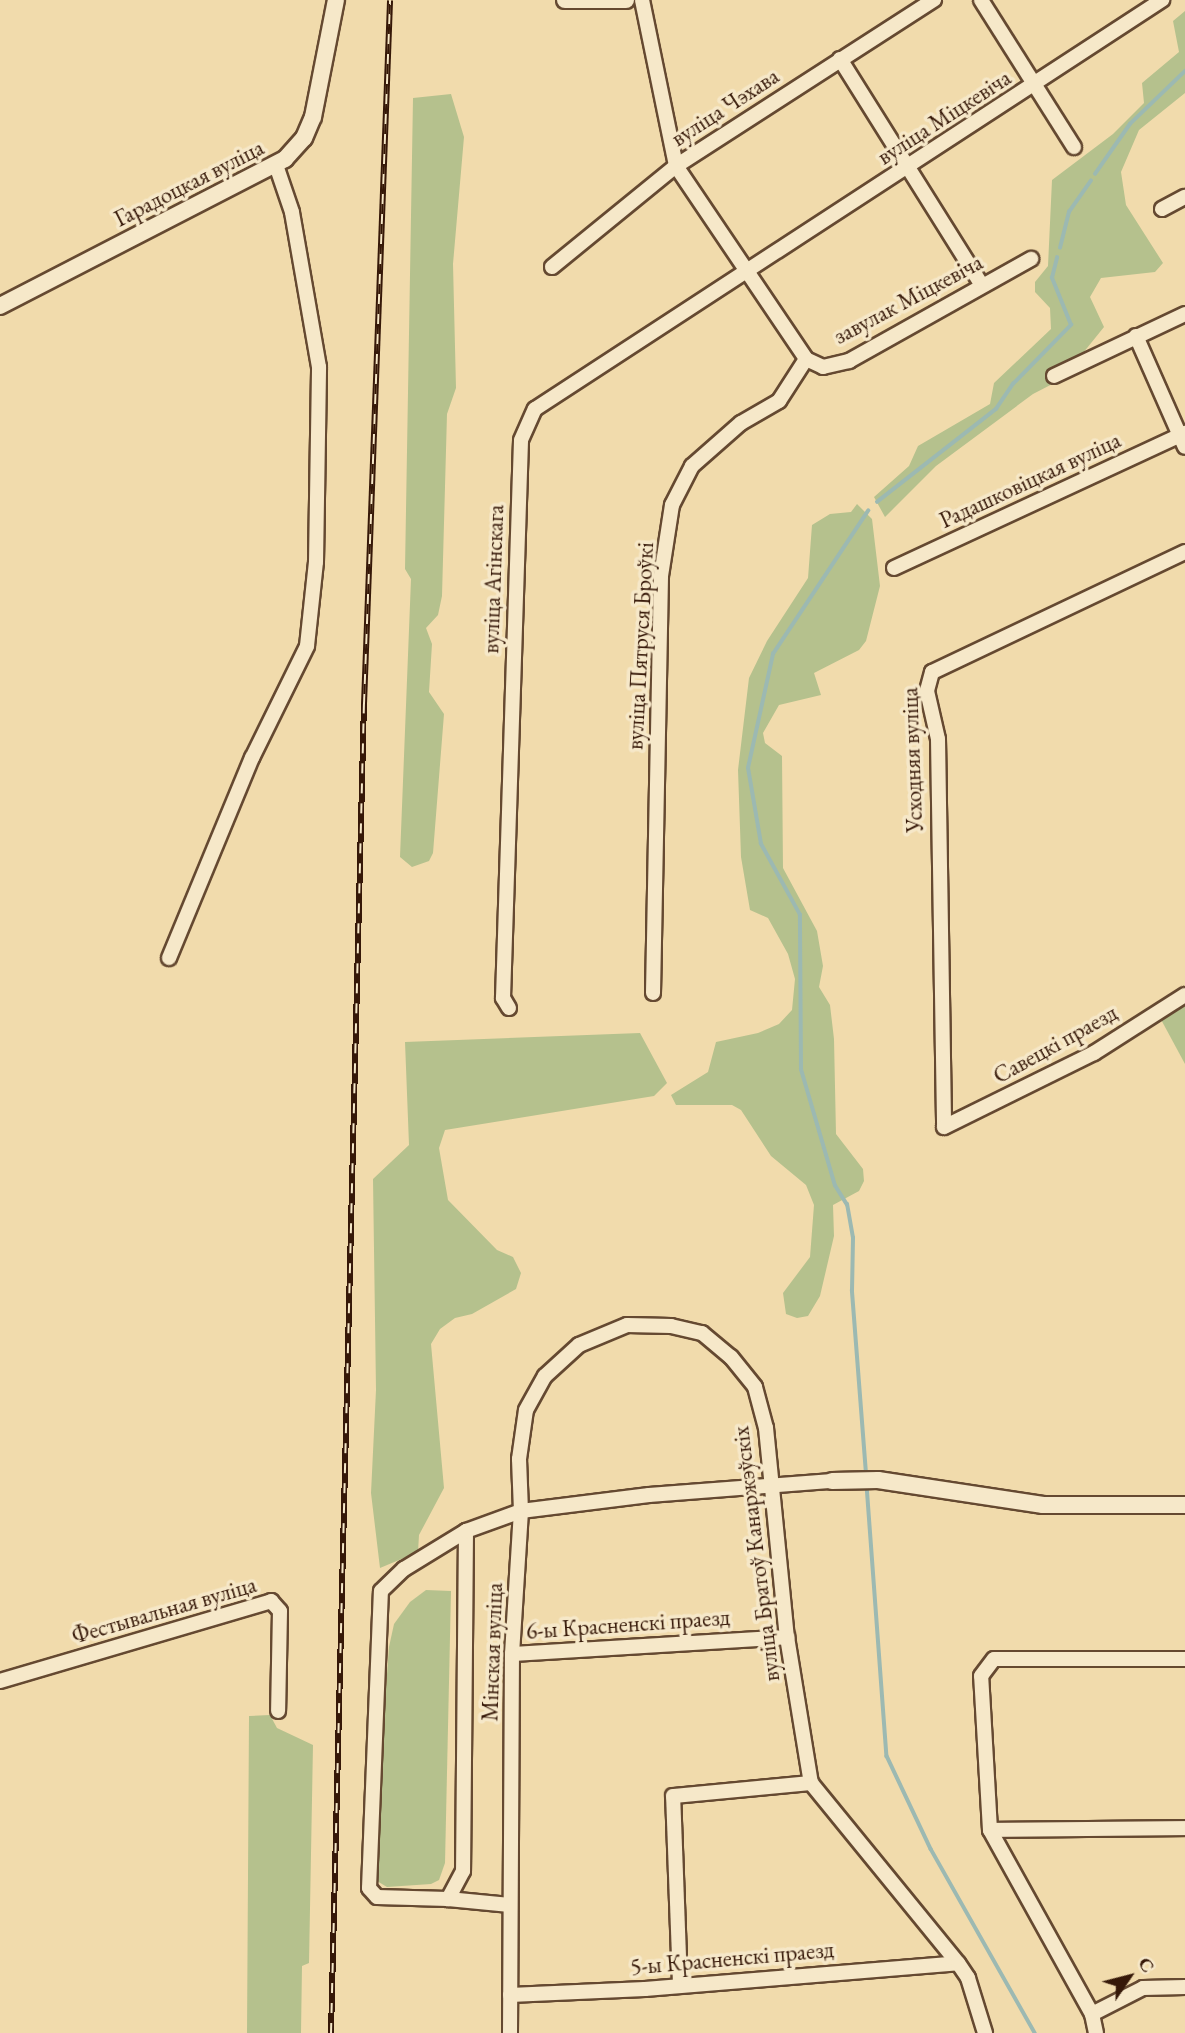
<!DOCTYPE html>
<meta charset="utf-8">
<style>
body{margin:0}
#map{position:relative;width:1185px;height:2033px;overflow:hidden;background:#f1dbac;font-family:"EB Garamond",serif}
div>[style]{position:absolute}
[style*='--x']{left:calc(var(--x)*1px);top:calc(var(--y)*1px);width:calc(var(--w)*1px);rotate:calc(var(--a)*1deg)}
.green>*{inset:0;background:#b5c18d}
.stream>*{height:3.5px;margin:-1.75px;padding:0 1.75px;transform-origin:1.75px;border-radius:1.75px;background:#9cb9b2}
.roads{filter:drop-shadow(2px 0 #654931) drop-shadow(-2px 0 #654931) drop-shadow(0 2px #654931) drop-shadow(0 -2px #654931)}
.minor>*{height:14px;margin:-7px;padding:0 7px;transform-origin:7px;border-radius:7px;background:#f6e8c9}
.tertiary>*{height:16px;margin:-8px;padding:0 8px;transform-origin:8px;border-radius:8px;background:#f6e8c9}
.rail>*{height:6px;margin-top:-3px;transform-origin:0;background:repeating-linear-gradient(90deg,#f6e8c9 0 10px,#361808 0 20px);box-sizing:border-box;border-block:2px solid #361808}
span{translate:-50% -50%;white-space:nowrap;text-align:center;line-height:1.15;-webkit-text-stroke:7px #f6e8c9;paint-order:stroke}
.street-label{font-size:23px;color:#361808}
.north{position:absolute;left:1094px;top:1942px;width:70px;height:70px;-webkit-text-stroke:5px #f6e8c9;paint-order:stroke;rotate:55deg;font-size:19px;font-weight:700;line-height:28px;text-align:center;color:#361808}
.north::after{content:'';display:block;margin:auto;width:24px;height:32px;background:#361808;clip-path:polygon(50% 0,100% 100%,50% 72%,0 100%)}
</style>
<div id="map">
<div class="green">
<i style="clip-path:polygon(1185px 11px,1185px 93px,1139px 130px,1121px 172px,1126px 205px,1163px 263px,1155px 272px,1101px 278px,1090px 297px,1104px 327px,1062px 379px,1033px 394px,936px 466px,885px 517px,874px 497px,909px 466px,918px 446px,990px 404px,994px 383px,1051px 329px,1050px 308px,1035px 292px,1035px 282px,1048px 266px,1052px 180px,1113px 134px,1144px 103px,1142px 83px,1179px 52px,1173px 21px)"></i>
<i style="clip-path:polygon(451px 94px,464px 137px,453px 264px,456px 388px,447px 414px,442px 596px,438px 615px,426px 628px,432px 644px,429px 692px,444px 714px,433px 853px,429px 861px,412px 867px,400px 857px,411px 579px,405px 569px,413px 98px)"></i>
<i style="clip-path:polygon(857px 504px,872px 519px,880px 586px,866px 641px,859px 650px,814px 673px,821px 695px,779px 705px,763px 733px,765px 743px,782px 756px,783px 868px,817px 931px,823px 966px,819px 987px,830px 1005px,834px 1039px,836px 1134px,863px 1169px,864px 1181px,859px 1191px,833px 1205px,834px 1236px,820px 1296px,808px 1316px,797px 1318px,786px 1314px,783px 1293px,810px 1257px,814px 1205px,806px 1185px,771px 1156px,741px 1110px,732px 1105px,676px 1105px,671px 1095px,708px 1072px,716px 1042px,758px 1033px,779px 1024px,792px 1010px,795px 979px,788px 954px,768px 918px,750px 910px,741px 857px,738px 770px,749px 678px,767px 641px,808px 578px,812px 525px,830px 514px,851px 512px)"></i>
<i style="clip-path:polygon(1185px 1001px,1185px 1064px,1158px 1014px)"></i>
<i style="clip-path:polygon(640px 1033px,667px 1083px,654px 1096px,445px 1130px,439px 1148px,448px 1200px,497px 1250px,513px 1257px,521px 1273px,516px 1289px,472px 1314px,455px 1318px,440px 1329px,431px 1344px,444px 1488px,419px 1535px,418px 1552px,380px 1568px,371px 1493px,376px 1390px,373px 1179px,409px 1145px,405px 1042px)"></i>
<i style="clip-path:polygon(426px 1590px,451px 1591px,445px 1863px,439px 1880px,431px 1884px,387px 1887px,372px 1878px,389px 1647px,394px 1624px,410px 1602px)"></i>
<i style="clip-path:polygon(270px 1715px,277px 1728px,313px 1745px,309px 1963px,302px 1966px,301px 2033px,247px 2033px,249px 1716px)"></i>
</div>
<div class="stream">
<i style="--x:1095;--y:174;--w:61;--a:-55"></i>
<i style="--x:1130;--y:124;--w:76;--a:-43.9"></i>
<i style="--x:1060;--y:248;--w:37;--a:-76"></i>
<i style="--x:1069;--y:212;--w:38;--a:-55"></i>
<i style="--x:877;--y:502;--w:151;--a:-38"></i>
<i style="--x:996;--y:409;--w:30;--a:-56"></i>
<i style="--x:1013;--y:384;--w:83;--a:-45.5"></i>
<i style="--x:1071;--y:325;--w:51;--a:-112"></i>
<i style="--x:1052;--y:278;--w:21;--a:-76"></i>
<i style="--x:866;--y:1474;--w:184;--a:-94.4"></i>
<i style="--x:852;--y:1291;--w:53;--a:-88.9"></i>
<i style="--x:853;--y:1238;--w:34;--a:-100"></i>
<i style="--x:847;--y:1205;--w:22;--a:-122"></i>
<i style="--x:835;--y:1186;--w:121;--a:-106.3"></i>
<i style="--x:801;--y:1070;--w:155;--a:-90.4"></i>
<i style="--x:800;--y:915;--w:81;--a:-118.8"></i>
<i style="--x:761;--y:844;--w:77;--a:-99.7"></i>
<i style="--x:748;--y:768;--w:117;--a:-77.6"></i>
<i style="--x:773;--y:654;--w:172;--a:-56.4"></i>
<i style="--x:867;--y:1485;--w:272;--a:85.8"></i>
<i style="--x:887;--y:1756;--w:103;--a:64.7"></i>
<i style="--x:931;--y:1849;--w:211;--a:60.5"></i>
</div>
<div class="roads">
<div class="minor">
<i style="--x:642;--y:0;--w:169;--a:78.4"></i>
<i style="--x:676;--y:166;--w:233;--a:56"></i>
<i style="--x:981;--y:0;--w:174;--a:57.7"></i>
<i style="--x:840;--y:59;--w:267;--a:57.9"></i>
<i style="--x:1162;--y:209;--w:26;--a:-28"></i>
<i style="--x:552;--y:267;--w:160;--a:-39.2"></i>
<i style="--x:676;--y:166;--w:307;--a:-32.8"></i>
<i style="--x:1136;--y:336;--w:121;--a:66.2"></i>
<i style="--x:806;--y:359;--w:19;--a:25"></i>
<i style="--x:823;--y:367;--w:27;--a:-13"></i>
<i style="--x:849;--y:361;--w:209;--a:-29.3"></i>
<i style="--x:1054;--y:376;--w:145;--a:-25.3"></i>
<i style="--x:1185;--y:552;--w:280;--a:154.6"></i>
<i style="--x:932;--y:672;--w:20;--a:105"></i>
<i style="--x:927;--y:691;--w:49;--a:77.1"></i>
<i style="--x:938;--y:739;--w:388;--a:89.1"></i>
<i style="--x:944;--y:1127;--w:167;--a:-26.3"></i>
<i style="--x:1094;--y:1053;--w:108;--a:-32.5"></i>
<i style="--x:894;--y:568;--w:321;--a:-24.9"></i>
<i style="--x:169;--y:958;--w:217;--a:-67.5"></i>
<i style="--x:252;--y:758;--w:125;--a:-63.8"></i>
<i style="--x:307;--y:646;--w:84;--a:-83.9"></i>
<i style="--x:316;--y:562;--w:195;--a:-89.1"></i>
<i style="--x:319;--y:367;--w:157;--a:-99.9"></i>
<i style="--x:292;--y:212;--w:50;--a:-108.8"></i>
<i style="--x:653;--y:993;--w:417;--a:-88.9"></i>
<i style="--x:661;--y:576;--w:72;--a:-81.2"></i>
<i style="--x:672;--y:505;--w:44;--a:-62.9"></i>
<i style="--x:692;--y:466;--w:65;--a:-41.3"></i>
<i style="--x:741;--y:423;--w:44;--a:-30.1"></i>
<i style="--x:779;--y:401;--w:50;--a:-57.3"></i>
<i style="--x:509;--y:1008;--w:12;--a:-121"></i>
<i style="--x:503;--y:998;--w:558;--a:-88.15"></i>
<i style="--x:521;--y:440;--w:34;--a:-66"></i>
<i style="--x:535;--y:409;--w:749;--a:-33.12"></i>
<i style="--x:466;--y:1531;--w:340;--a:90.5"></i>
<i style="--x:463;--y:1871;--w:32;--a:118"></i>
<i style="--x:448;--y:1899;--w:71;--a:-178.4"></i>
<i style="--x:377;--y:1897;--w:12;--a:-132"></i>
<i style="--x:369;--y:1888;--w:297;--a:-87.7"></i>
<i style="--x:381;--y:1591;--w:32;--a:-44"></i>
<i style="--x:404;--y:1569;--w:73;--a:-31.5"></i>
<i style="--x:466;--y:1531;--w:59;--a:-20"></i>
<i style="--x:521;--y:1511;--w:129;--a:-7.1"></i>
<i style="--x:649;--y:1495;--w:184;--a:-4.4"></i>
<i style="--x:512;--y:1654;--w:276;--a:-3.5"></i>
<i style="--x:0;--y:1681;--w:283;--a:-16.4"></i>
<i style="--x:271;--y:1601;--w:13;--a:48"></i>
<i style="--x:280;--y:1611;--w:100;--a:91.1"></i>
<i style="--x:990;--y:1830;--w:195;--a:-0.6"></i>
<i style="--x:448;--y:1899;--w:62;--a:5.5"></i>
<i style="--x:680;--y:1984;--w:188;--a:-92.1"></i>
<i style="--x:673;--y:1796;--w:139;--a:-5.4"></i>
<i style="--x:510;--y:1995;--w:135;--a:-2.5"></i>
<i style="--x:645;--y:1989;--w:314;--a:-4.7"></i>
<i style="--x:1092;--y:2014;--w:57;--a:-27"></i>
<i style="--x:1143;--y:1988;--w:42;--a:-1.4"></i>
<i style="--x:510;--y:2033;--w:379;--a:-89.7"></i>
<i style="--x:512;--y:1654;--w:143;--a:-86.4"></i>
<i style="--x:521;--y:1511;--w:52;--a:-92.2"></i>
<i style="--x:519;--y:1459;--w:49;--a:-81.9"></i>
<i style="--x:526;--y:1410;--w:39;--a:-61"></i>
<i style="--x:545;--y:1376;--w:46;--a:-42.4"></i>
<i style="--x:579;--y:1345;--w:52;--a:-22.6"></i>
<i style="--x:627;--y:1325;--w:44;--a:1.3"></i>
<i style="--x:671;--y:1326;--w:32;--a:13"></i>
<i style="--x:702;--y:1333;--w:38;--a:40"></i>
<i style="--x:731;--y:1357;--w:38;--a:51"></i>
<i style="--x:755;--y:1387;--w:42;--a:75"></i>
<i style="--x:766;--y:1428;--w:210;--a:84.3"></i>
<i style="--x:787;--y:1637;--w:148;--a:80.7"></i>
<i style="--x:811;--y:1783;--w:232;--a:50.8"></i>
<i style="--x:958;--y:1963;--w:18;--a:56"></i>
<i style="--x:968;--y:1978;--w:58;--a:72.8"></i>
<i style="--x:1096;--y:2033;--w:19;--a:-102"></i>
<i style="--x:1092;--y:2014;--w:210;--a:-119"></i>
<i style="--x:990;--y:1830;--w:154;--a:-93.3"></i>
<i style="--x:981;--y:1676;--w:21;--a:-53"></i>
<i style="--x:994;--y:1659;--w:191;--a:0"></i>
</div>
<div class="tertiary">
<i style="--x:565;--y:0;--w:61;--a:0"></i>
<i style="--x:0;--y:306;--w:321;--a:-27.3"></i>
<i style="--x:285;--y:159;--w:28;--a:-48"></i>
<i style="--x:304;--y:138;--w:23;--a:-67"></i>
<i style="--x:313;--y:117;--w:119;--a:-78.9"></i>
<i style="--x:832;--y:1481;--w:46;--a:-1.2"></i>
<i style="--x:878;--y:1480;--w:167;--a:8.6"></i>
<i style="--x:1043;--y:1505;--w:142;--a:0"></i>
</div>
</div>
<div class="rail">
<i style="--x:331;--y:2033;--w:1329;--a:-88.58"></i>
<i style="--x:364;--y:704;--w:704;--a:-87.88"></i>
</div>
<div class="street-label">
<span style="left:725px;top:107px;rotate:-33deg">вуліца Чэхава</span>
<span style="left:944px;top:117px;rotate:-33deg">вуліца Міцкевіча</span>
<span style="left:189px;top:183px;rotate:-27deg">Гарадоцкая вуліца</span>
<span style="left:908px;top:299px;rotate:-28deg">завулак Міцкевіча</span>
<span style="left:1030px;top:480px;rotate:-25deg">Радашковіцкая вуліца</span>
<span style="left:493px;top:579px;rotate:-88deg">вуліца Агінскага</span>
<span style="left:640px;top:646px;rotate:-87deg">вуліца Пятруся Броўкі</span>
<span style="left:912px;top:760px;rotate:-92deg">Усходняя вуліца</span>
<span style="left:1055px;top:1044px;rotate:-29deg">Савецкі праезд</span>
<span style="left:756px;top:1554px;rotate:-97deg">вуліца Братоў Канаржэўскіх</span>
<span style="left:164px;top:1610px;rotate:-16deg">Фестывальная вуліца</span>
<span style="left:628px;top:1624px;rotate:-4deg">6-ы Красненскі праезд</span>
<span style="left:492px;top:1652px;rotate:-88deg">Мінская вуліца</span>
<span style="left:732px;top:1958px;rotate:-5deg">5-ы Красненскі праезд</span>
</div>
<div class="north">С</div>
</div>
